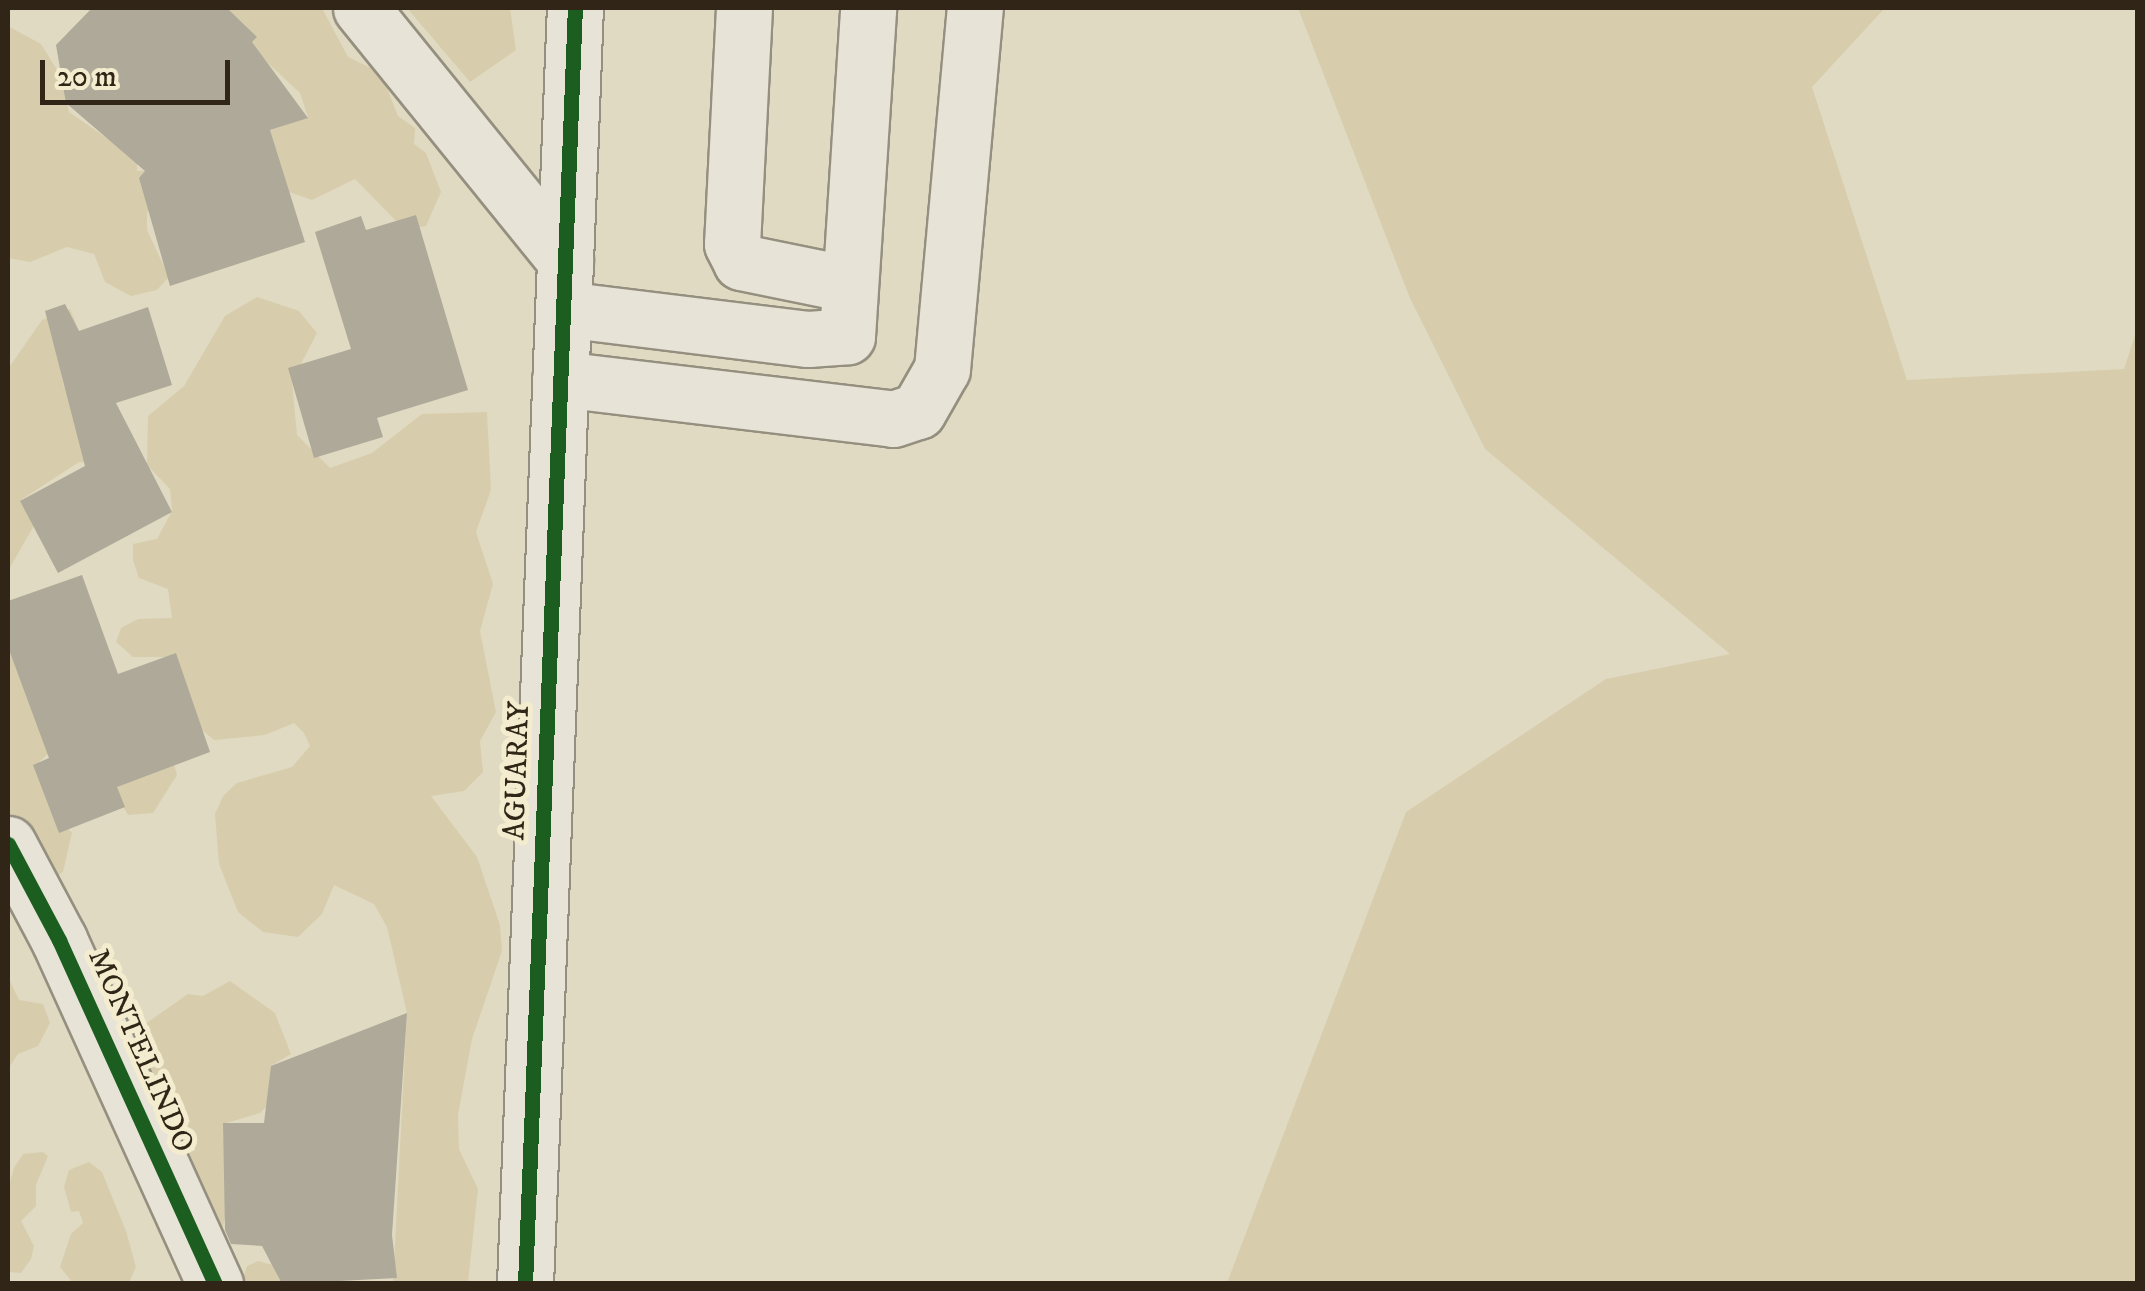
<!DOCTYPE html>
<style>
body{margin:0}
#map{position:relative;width:2145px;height:1291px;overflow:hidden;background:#e1dac2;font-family:"IM FELL DW Pica",serif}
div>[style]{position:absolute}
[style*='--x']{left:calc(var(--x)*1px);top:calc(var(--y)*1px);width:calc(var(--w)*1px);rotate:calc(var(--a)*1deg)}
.green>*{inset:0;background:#d7cdac}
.building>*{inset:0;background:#aea999}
.roads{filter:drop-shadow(2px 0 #948f7f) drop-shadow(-2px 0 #948f7f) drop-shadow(0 2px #948f7f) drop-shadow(0 -2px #948f7f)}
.minor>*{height:55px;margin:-27.5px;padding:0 27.5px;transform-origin:27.5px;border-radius:27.5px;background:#e7e3d7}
.cycleway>*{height:15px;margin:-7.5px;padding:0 7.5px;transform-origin:7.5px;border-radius:7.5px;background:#1b5e20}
span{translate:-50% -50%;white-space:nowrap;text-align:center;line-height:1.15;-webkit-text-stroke:10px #f4eccf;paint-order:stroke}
.street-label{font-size:30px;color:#302516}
.frame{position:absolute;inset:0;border:10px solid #302516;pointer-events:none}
.scale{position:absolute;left:40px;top:60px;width:190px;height:45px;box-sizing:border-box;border:5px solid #302516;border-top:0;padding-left:12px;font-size:30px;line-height:35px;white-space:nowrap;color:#302516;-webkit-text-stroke:8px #f4eccf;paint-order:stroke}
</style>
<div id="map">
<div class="green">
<i style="clip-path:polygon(227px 8px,322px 8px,348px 57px,381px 73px,398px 116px,415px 128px,414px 144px,426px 153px,441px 192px,426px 226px,404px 229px,355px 179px,312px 200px,289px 192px,147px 212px,147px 230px,169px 277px,157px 290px,131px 296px,105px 282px,94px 254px,67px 247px,30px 262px,8px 258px,8px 26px,41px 44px,62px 78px,69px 112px,137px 159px,137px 171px,157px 170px,308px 117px,300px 93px,255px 51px,248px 28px)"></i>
<i style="clip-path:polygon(407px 8px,510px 8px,516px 50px,470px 82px)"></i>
<i style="clip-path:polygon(1298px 8px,1885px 8px,1812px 87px,1907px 380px,2124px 369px,2137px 329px,2137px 1283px,1227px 1283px,1406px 812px,1606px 679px,1730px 654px,1485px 449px,1409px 296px)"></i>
<i style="clip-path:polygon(257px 297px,299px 311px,317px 333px,292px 381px,297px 435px,330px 468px,372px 453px,422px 414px,487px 412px,491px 490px,476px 532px,493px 584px,480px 631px,496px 712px,480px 741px,483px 772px,464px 791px,431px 796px,477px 857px,500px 925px,502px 951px,472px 1039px,458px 1115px,459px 1149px,478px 1189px,468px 1283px,393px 1283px,407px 1013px,387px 927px,374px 904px,334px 885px,322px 914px,298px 937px,263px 932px,238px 912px,219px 864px,215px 814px,223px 796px,237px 783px,292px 767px,310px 746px,304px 733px,294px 723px,265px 735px,214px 740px,202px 730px,165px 657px,133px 657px,116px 642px,121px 628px,138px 619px,172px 618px,168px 589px,139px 578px,133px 560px,133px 544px,157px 539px,172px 511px,170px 489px,147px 465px,148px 416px,184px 386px,225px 316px)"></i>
<i style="clip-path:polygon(70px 309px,81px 336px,58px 358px,64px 387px,84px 391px,90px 463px,79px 462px,21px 500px,36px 522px,8px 571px,8px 369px,42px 320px)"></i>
<i style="clip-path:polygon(8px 647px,25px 670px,53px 750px,38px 763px,51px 812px,72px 833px,63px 872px,53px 878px,8px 871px)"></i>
<i style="clip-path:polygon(113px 761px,174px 764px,177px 775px,153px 813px,128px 815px,114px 791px)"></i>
<i style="clip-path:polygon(8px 977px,19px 1000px,43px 1004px,50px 1023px,38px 1046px,18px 1054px,8px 1069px)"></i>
<i style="clip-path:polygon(230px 981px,275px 1013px,291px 1054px,271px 1066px,273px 1100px,260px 1113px,223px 1124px,228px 1206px,220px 1238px,128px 1036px,188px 994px,203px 996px)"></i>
<i style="clip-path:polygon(43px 1152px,48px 1156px,36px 1185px,36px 1206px,21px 1221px,34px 1246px,31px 1259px,21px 1273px,9px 1272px,8px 1189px,14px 1168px,23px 1154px)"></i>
<i style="clip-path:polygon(89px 1162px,102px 1172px,126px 1231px,136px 1267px,129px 1283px,73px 1283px,60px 1267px,71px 1234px,83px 1223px,79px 1211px,71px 1212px,64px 1187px,69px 1170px)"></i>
<i style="clip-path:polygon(258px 1261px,272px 1265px,281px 1283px,241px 1284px,247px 1266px)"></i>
</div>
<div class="building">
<i style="clip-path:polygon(92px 8px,227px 8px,257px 37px,252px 42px,308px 118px,270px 130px,305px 242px,170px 286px,139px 178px,145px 171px,66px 103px,56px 45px)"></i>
<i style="clip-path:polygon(416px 215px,468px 390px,377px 418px,383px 437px,314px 458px,288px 368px,351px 349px,315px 232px,361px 216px,366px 230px)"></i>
<i style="clip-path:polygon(65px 304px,79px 331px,148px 307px,172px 385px,116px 403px,172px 512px,58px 573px,20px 501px,85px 466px,45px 311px)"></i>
<i style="clip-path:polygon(82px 575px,118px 674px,176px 653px,210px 752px,117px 787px,125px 807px,59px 833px,33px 765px,49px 758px,8px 647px,8px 601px)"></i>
<i style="clip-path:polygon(407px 1013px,392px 1235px,397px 1278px,282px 1284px,262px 1246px,231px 1244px,225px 1230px,223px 1123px,264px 1123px,271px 1066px)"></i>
</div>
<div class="roads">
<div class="minor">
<i style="--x:361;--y:8;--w:324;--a:51"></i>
<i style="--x:744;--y:8;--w:236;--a:92.9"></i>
<i style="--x:732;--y:244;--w:20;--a:63"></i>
<i style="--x:741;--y:262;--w:110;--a:11.5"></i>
<i style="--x:563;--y:309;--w:247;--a:7"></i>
<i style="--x:808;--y:339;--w:39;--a:-4"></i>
<i style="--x:847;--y:336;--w:329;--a:-86.3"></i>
<i style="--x:560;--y:379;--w:335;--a:6.8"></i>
<i style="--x:893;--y:419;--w:26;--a:-18"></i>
<i style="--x:918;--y:411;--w:48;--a:-60.3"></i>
<i style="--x:942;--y:369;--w:363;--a:-84.8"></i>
<i style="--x:8;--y:844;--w:109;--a:62"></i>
<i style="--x:59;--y:940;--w:378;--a:65.6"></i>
<i style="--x:525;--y:1284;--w:1277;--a:-87.76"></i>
</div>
</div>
<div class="cycleway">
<i style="--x:8;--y:844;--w:109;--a:62"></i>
<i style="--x:59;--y:940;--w:378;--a:65.6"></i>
<i style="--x:525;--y:1284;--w:1277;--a:-87.76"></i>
</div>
<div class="street-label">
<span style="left:518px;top:771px;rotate:-88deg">AGUARAY</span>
<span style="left:140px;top:1051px;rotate:66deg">MONTELINDO</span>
</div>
<div class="frame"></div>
<div class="scale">20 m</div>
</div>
